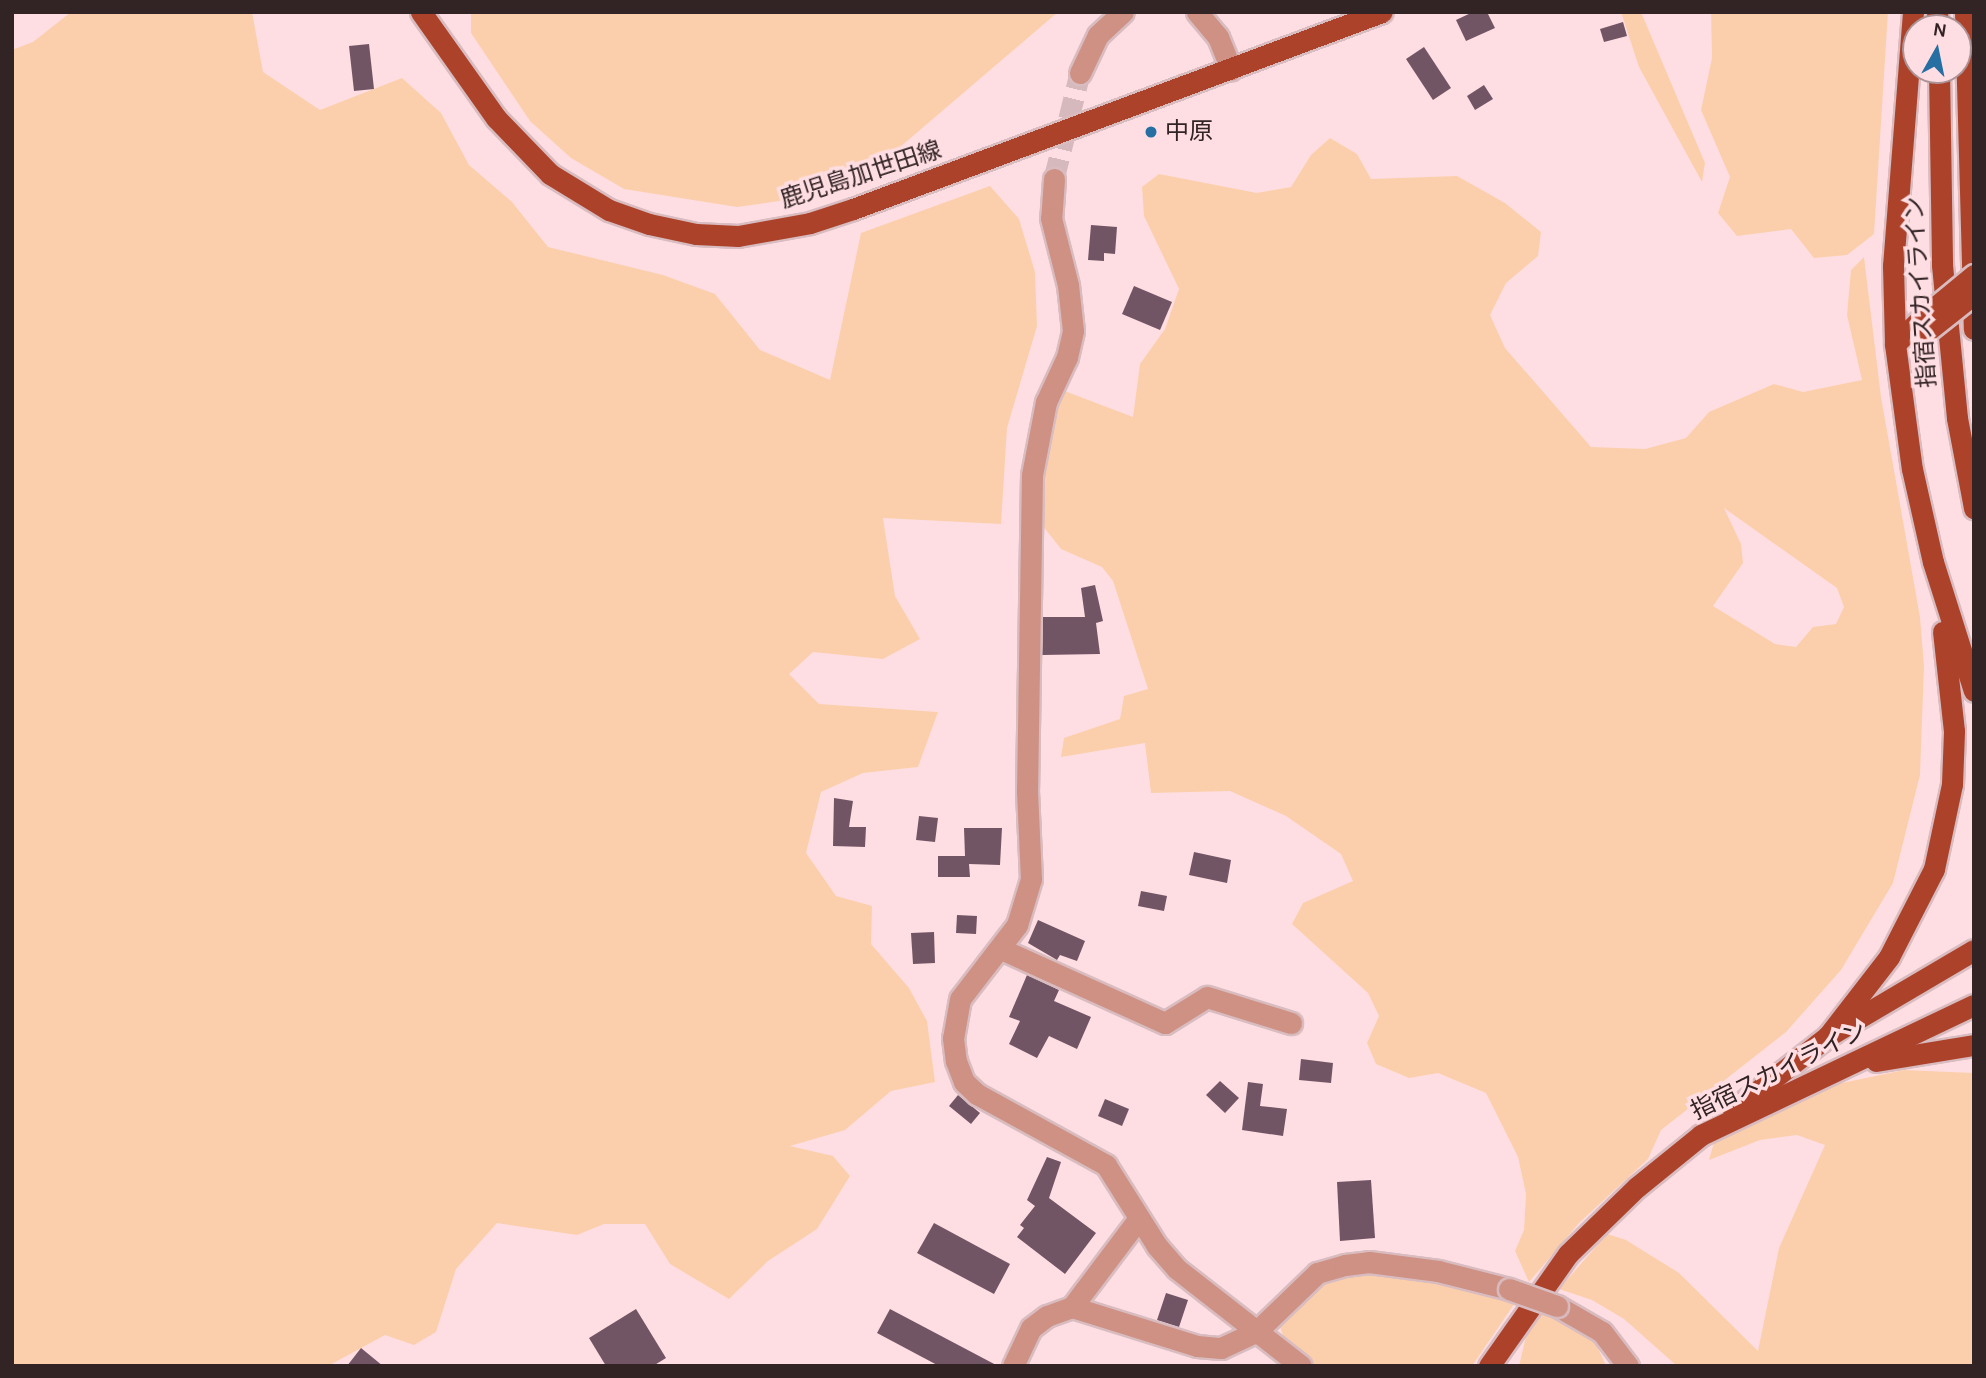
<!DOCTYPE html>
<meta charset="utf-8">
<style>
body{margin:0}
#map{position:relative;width:1986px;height:1378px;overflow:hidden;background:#fedee2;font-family:Karla,"Noto Sans JP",sans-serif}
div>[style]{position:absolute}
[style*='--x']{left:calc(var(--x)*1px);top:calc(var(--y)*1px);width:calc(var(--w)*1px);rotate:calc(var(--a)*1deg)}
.green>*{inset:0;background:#fccfac}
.building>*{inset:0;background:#725565}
.minor-tunnel>*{height:21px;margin-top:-10.5px;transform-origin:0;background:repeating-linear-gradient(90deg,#d5b9bc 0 21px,transparent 0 31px)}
.roads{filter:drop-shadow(2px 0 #d9bcc0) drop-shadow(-2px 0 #d9bcc0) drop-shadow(0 2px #d9bcc0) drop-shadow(0 -2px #d9bcc0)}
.minor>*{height:21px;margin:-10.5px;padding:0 10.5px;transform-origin:10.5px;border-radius:10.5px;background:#ce9183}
.major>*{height:21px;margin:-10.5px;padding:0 10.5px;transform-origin:10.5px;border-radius:10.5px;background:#ad422a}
.bridges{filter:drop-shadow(2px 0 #d9bcc0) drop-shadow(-2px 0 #d9bcc0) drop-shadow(0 2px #d9bcc0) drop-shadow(0 -2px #d9bcc0)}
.minor-bridge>*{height:21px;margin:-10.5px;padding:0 10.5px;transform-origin:10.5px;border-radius:10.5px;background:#ce9183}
.major-bridge>*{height:21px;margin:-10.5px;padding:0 10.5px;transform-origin:10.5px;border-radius:10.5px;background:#ad422a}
.dots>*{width:19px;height:19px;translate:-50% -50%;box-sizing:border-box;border:4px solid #fedee2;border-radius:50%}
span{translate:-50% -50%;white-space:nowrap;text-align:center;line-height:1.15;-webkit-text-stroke:7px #fedee2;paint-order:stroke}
.poi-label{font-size:24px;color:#322325}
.left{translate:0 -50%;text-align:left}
.street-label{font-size:24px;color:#322325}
.frame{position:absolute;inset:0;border:14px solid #322325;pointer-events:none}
.north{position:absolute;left:1902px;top:14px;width:70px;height:70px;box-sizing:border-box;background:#fedee2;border:2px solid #ac9396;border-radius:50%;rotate:9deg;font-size:19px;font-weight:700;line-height:28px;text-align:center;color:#322325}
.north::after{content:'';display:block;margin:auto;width:24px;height:32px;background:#266fa3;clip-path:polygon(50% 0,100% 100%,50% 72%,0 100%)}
</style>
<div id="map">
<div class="green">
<i style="clip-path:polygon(71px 12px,252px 12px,263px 72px,320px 110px,402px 78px,441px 113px,469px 165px,512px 202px,548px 247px,663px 275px,715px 294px,760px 350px,830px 380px,861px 233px,990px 186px,1019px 219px,1035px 272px,1037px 326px,1007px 428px,1001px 524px,883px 518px,895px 596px,920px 639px,883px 659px,813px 652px,789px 674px,819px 704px,938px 712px,918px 767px,863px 773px,821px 792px,806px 853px,836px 896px,872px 906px,871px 944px,909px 988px,927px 1021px,935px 1082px,891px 1091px,845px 1130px,790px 1146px,833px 1156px,850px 1176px,817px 1229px,768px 1261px,729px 1299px,670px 1264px,645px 1224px,604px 1224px,577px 1235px,497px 1223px,456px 1269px,436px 1332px,414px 1345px,385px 1335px,328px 1366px,12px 1366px,12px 50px,33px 42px)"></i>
<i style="clip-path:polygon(471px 12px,1058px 12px,865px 177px,800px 198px,737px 207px,624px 189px,571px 158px,530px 121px,471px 33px)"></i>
<i style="clip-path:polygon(1621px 12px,1641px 12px,1705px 163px,1702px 182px,1639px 67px)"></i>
<i style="clip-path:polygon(1711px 12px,1888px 12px,1874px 234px,1847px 255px,1814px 258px,1791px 229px,1737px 236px,1718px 213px,1730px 177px,1701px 110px,1712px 58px)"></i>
<i style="clip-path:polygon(evenodd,1330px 138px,1357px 154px,1371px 179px,1457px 176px,1505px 203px,1541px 232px,1538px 256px,1506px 283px,1490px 315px,1505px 348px,1591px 447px,1645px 449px,1686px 438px,1709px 412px,1774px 384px,1803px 392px,1862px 380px,1847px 315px,1851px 270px,1864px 257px,1881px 397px,1920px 617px,1924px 666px,1920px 775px,1893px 883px,1841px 970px,1786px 1032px,1661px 1130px,1648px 1159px,1579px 1223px,1529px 1282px,1515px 1251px,1524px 1230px,1526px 1194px,1518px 1157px,1486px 1093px,1438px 1073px,1409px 1078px,1376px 1064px,1367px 1043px,1379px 1016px,1368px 993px,1292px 924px,1303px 903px,1353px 881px,1341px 854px,1286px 816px,1230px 791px,1151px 793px,1145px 743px,1061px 757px,1064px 738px,1120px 719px,1124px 696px,1148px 689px,1113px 581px,1102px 567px,1061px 549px,1039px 521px,1045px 445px,1062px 390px,1133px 417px,1140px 364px,1165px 329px,1179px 289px,1144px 216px,1142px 187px,1159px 174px,1257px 193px,1291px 187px,1311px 155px,1330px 138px,1724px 508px,1837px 588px,1844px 607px,1836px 624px,1813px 627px,1796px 647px,1775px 644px,1713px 606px,1743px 563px,1741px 544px,1724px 508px)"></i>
<i style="clip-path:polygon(1904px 1070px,1974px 1073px,1974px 1366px,1677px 1366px,1624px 1319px,1592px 1300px,1559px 1289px,1607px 1234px,1626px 1240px,1679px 1273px,1758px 1351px,1779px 1248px,1825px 1145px,1797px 1135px,1760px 1140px,1709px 1160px,1716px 1135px,1785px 1095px)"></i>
<i style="clip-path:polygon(1368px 1269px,1423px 1277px,1519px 1297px,1472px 1366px,1316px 1366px,1285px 1341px,1279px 1324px,1322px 1275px)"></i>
<i style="clip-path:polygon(1542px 1306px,1568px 1317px,1595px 1341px,1606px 1366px,1519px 1366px,1529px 1324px)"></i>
</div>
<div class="building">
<i style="clip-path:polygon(1473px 12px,1487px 12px,1495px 28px,1466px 41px,1456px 20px)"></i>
<i style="clip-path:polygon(1623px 22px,1627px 36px,1604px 42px,1600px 29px)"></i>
<i style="clip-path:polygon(369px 44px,374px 89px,354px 91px,349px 46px)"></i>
<i style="clip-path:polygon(1424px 47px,1451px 88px,1433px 100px,1406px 59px)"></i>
<i style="clip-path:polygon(1484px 85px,1493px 99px,1475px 110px,1467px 96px)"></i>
<i style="clip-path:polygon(1091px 225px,1117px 227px,1115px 254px,1104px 253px,1104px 261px,1088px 260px)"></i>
<i style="clip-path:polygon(1134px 286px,1172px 302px,1160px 330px,1122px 314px)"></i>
<i style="clip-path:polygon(1095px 585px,1103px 621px,1096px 623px,1100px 654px,1042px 655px,1043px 617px,1085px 617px,1081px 588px)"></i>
<i style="clip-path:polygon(834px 798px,853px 801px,849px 827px,866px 827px,865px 847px,833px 846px)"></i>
<i style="clip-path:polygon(919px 816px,938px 818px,935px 842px,916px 840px)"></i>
<i style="clip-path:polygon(964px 828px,1002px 828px,1000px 865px,969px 864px,970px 877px,938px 877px,938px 856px,965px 856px)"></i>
<i style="clip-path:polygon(1194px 852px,1231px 860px,1227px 883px,1189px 875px)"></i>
<i style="clip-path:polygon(1141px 891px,1167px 896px,1164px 911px,1138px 906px)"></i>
<i style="clip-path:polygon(957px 915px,977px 916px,976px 934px,956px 933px)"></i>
<i style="clip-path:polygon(1038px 920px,1085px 941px,1077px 961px,1060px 955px,1057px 960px,1028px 943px)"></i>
<i style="clip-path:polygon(934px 932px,935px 963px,913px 964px,911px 933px)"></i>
<i style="clip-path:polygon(1027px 975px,1059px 990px,1054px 1001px,1091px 1017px,1077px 1049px,1049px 1036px,1037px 1058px,1009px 1044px,1020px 1021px,1009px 1017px)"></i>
<i style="clip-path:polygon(1301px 1059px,1333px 1063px,1331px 1083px,1299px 1080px)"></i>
<i style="clip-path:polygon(1220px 1081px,1239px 1098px,1225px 1113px,1206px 1095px)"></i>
<i style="clip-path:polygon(1248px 1082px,1263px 1084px,1260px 1106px,1287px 1109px,1283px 1136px,1242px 1130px)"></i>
<i style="clip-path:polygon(958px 1095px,980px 1113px,971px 1124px,949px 1106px)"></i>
<i style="clip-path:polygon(1105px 1099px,1129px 1109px,1122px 1126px,1098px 1116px)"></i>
<i style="clip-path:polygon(1047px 1157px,1061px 1162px,1049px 1198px,1096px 1233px,1065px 1274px,1017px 1237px,1024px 1228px,1020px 1225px,1035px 1206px,1027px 1200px)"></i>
<i style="clip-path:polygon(1371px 1180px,1375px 1238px,1340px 1241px,1337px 1182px)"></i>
<i style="clip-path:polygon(934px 1223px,1010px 1264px,994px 1294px,917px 1253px)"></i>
<i style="clip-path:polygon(1166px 1293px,1188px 1300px,1179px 1327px,1157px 1320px)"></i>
<i style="clip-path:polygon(636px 1309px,666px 1358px,653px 1366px,606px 1366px,589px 1338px)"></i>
<i style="clip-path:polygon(890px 1309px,998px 1366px,939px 1366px,877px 1333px)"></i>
<i style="clip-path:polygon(361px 1348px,383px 1366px,347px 1366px)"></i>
</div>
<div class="minor-tunnel">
<i style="--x:1054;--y:179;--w:109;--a:-76.2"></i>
</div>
<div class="roads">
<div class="minor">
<i style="--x:1197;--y:12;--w:33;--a:50"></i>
<i style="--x:1218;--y:37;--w:35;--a:68"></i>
<i style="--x:1080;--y:73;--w:42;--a:-64.7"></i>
<i style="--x:1098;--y:35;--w:34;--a:-43"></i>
<i style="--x:1054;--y:179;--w:39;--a:94"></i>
<i style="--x:1051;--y:218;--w:69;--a:75.8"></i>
<i style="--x:1068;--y:285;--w:46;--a:83.8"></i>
<i style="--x:1073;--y:331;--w:27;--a:103"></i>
<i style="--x:1067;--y:357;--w:50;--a:115"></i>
<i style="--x:1046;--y:402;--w:74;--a:100.9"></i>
<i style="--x:1032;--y:475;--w:316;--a:90.9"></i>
<i style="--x:1027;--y:791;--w:88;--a:87.4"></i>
<i style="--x:1031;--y:879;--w:48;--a:106.9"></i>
<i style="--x:1017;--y:925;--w:93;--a:127.6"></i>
<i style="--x:960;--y:999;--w:40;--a:100"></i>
<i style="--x:953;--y:1038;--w:23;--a:83"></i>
<i style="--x:956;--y:1061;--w:22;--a:69"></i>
<i style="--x:964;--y:1082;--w:18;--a:43"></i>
<i style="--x:977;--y:1094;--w:147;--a:28.8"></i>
<i style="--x:1106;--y:1165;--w:96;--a:57.8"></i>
<i style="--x:1157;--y:1246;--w:30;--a:49"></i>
<i style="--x:1177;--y:1269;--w:157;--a:38"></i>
<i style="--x:1001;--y:949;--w:180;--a:24.3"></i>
<i style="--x:1165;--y:1023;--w:49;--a:-31.8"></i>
<i style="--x:1207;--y:997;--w:88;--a:17.2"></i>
<i style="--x:1557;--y:1306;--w:52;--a:30"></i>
<i style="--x:1602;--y:1332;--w:43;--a:52.6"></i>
<i style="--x:1072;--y:1307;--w:111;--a:-53"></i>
<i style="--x:1013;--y:1366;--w:42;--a:-64.7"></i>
<i style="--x:1031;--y:1328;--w:20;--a:-37"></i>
<i style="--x:1047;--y:1316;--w:27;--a:-20"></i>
<i style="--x:1072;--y:1307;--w:131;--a:17.3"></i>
<i style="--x:1197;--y:1346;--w:24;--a:5"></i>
<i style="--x:1221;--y:1348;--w:38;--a:-25"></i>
<i style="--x:1256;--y:1332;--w:85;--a:-44"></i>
<i style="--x:1317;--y:1273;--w:29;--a:-16"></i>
<i style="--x:1345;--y:1265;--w:24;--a:-7"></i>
<i style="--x:1369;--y:1262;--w:70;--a:7.4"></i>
<i style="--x:1438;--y:1271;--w:73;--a:14.2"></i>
</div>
<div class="major">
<i style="--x:421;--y:12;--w:130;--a:54.7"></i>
<i style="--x:496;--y:118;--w:78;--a:46"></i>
<i style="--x:550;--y:174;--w:69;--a:31.4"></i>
<i style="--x:609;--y:210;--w:42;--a:19.3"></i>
<i style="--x:649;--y:224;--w:48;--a:12"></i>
<i style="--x:696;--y:234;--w:42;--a:2.7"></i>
<i style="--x:738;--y:236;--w:73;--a:-10.2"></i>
<i style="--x:810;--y:223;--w:45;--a:-18"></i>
<i style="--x:853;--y:209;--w:564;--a:-20.43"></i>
<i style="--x:1913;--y:12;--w:255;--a:94.5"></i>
<i style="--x:1893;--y:266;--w:78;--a:88.5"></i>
<i style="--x:1895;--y:344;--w:126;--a:82.3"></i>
<i style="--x:1912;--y:469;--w:95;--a:77.3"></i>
<i style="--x:1933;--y:562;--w:135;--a:72.4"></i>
<i style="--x:1937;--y:12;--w:16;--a:86"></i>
<i style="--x:1965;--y:12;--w:317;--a:88.4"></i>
<i style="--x:1939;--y:70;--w:195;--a:89.1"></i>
<i style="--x:1942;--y:265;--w:154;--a:84.4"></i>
<i style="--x:1957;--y:418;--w:92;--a:79.3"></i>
<i style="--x:1895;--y:344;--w:39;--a:-44"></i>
<i style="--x:1828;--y:1036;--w:100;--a:-52.3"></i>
<i style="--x:1889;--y:957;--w:99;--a:-62.9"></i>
<i style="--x:1934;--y:869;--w:87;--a:-78"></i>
<i style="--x:1952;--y:784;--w:53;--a:-87.8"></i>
<i style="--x:1954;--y:731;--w:100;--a:-96.3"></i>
<i style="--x:1876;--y:1061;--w:99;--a:-9.3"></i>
<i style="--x:1733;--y:1110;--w:120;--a:-37.9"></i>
<i style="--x:1828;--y:1036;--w:169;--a:-30.5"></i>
<i style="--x:1489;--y:1366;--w:137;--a:-54.8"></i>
<i style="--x:1568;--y:1254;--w:96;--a:-44.2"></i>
<i style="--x:1637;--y:1187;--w:82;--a:-39.1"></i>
<i style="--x:1701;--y:1135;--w:302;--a:-25.5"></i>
</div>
</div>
<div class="bridges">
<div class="minor-bridge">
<i style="--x:1509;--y:1289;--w:51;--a:19.5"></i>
</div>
<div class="major-bridge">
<i style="--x:1923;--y:317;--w:66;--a:-39.5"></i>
<i style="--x:1922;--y:335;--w:66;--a:-38.3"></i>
</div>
</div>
<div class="dots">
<i style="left:1151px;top:132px;background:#266fa3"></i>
</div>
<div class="poi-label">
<span class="left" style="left:1165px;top:132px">中原</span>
</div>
<div class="street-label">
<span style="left:861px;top:175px;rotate:-18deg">鹿児島加世田線</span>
<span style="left:1921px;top:292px;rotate:-94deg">指宿スカイライン</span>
<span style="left:1779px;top:1071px;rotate:-26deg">指宿スカイライン</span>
</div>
<div class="frame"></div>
<div class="north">N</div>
</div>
